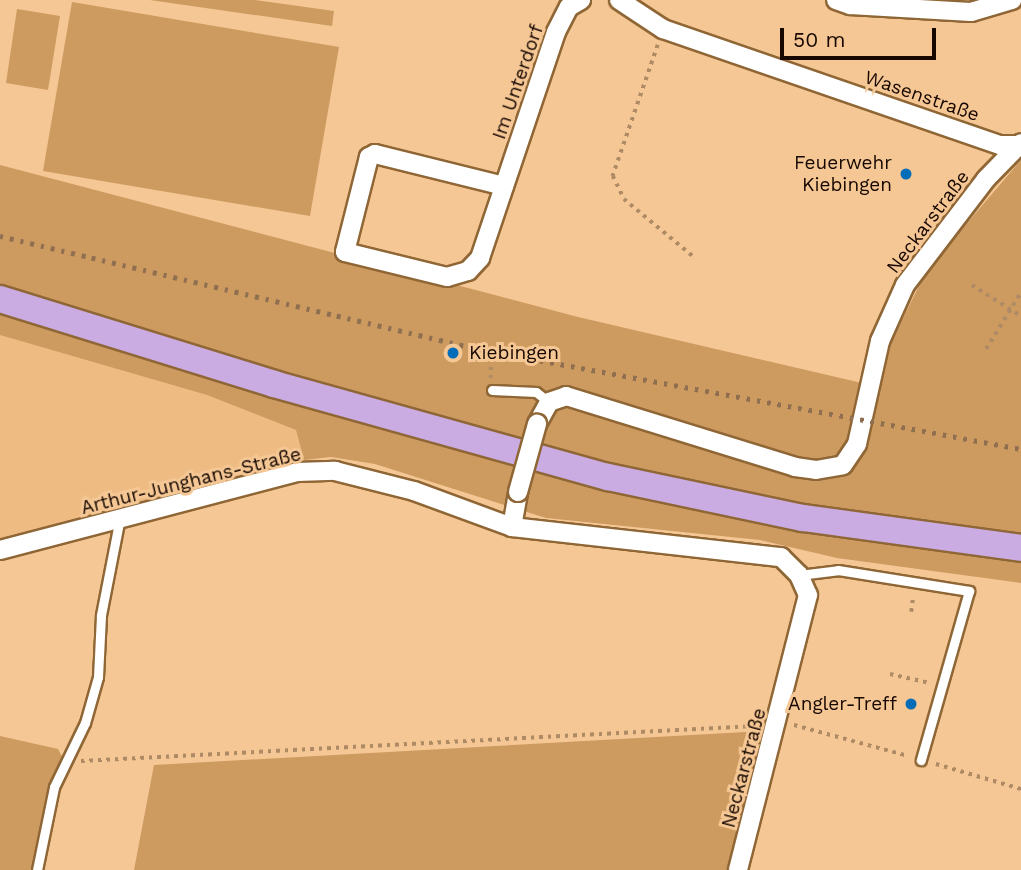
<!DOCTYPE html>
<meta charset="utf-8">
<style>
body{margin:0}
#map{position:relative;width:1021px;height:870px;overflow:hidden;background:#f5c794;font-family:"Work Sans",sans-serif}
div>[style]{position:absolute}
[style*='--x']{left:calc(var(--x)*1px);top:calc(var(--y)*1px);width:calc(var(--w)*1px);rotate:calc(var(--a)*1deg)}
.built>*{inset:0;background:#eebb83}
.green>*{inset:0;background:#cd9a60}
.path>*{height:3.5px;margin-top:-1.75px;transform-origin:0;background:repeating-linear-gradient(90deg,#ae8a65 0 3.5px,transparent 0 8.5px)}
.roads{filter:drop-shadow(2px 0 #8f6635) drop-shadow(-2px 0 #8f6635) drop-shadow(0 2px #8f6635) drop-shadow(0 -2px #8f6635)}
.lane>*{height:9px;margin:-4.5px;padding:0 4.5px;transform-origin:4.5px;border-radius:4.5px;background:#fff}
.street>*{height:18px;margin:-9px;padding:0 9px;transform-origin:9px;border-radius:9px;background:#fff}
.primary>*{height:26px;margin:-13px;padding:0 13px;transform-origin:13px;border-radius:13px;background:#caace2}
.rail>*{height:5px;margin-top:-2.5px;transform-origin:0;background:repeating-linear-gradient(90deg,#8f6f50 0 3.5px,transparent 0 10.5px)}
.bridges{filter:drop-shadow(2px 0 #8f6635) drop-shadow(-2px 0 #8f6635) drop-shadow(0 2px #8f6635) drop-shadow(0 -2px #8f6635)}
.street-bridge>*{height:18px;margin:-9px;padding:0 9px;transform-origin:9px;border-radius:9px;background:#fff}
.dots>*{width:19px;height:19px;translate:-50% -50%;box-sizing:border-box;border:4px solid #f5c794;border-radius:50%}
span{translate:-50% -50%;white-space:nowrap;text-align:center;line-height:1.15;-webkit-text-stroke:6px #f5c794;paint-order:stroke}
.street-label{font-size:19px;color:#160700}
.poi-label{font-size:19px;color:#160700}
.right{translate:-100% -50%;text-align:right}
.left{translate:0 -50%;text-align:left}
.scale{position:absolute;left:780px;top:28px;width:156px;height:32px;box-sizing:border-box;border:4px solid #160700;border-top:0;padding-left:9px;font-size:21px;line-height:24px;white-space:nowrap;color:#160700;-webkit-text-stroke:5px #f5c794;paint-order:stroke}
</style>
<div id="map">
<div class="built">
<i style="clip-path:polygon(0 335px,207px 395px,296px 430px,304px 460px,0 539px)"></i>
</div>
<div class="green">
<i style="clip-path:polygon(150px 0,255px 0,334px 11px,332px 26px)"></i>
<i style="clip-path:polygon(72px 2px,339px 47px,310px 216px,43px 171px)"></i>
<i style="clip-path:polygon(17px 9px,60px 16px,48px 90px,6px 83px)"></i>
<i style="clip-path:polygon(1021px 160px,1021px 583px,837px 558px,760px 540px,546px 518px,375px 464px,331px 457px,304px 460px,296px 430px,207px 395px,0 335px,0 165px,578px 317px,879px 387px,889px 346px,927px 270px)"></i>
<i style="clip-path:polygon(765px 731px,731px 870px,134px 870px,154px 765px)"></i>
<i style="clip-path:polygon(0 736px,58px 749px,65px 762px,37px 870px,0 870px)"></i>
</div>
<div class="path">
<i style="--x:658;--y:45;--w:139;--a:109"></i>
<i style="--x:613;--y:176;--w:25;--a:64"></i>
<i style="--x:624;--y:199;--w:92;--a:39.7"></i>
<i style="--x:972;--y:285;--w:58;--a:32.3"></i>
<i style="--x:986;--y:349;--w:67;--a:-58.4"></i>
<i style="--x:491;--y:367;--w:11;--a:90"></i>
<i style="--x:911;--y:612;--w:17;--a:-83"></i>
<i style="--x:890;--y:674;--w:41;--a:12.7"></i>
<i style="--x:794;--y:725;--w:118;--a:15.2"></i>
<i style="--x:81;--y:761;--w:675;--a:-2.97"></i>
<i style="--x:936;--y:764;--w:89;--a:16.4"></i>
</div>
<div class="roads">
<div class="lane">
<i style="--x:492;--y:390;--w:44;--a:2.6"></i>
<i style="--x:536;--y:392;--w:16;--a:38"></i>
<i style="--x:799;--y:575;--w:39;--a:-7"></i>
<i style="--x:838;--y:570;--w:133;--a:9.1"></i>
<i style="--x:969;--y:591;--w:176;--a:105.9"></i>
<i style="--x:37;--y:870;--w:85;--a:-78.4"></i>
<i style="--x:54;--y:787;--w:71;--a:-64.2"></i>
<i style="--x:85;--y:723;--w:48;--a:-74.2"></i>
<i style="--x:98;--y:677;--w:62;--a:-87.2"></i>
<i style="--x:101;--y:615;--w:95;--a:-79"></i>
</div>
<div class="street">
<i style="--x:619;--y:0;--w:53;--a:33.4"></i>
<i style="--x:663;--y:29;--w:356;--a:19"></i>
<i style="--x:1000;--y:145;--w:19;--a:0"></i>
<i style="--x:836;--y:0;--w:15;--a:20"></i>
<i style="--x:850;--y:5;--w:121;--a:3.3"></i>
<i style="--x:971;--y:12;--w:43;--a:-16.3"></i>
<i style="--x:504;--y:186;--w:133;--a:-166.1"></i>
<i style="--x:375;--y:154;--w:7;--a:153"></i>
<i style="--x:369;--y:157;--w:98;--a:104.2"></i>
<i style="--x:345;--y:252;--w:105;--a:13.8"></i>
<i style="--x:447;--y:277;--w:22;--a:-16"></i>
<i style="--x:468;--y:271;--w:18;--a:-47"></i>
<i style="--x:480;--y:258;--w:238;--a:-71.4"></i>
<i style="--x:556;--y:32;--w:28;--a:-63"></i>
<i style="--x:569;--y:7;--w:14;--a:-30"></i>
<i style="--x:537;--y:424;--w:25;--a:-61"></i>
<i style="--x:549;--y:402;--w:18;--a:-19"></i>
<i style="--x:566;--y:396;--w:240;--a:17.2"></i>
<i style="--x:795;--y:467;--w:21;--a:8"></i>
<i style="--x:816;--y:470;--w:27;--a:-10"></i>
<i style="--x:843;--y:465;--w:25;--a:-56"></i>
<i style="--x:857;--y:444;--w:106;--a:-77.4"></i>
<i style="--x:880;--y:341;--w:61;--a:-65.9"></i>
<i style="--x:905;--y:285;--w:133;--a:-52.6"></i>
<i style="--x:986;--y:179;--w:50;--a:-45.8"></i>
<i style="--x:512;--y:527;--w:36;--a:-80"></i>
<i style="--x:0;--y:550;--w:307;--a:-14.7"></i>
<i style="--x:297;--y:472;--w:38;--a:-2"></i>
<i style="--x:335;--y:471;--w:81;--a:14.2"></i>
<i style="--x:414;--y:491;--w:104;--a:20.2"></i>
<i style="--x:512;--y:527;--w:271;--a:6.4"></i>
<i style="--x:781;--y:557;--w:25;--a:45"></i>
<i style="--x:799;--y:575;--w:22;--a:66"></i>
<i style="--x:808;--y:595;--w:284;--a:104.3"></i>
</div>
<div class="primary">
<i style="--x:0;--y:299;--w:287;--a:17.2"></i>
<i style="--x:274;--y:384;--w:347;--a:15.6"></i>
<i style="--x:608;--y:477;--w:199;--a:11.9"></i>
<i style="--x:803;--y:518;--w:220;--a:7.8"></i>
</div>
</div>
<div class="rail">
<i style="--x:0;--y:236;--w:491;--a:13.3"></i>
<i style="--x:478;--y:349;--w:552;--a:10.43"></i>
</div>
<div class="bridges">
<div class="street-bridge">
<i style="--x:518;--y:492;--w:71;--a:-74.4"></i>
</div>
</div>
<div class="dots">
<i style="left:906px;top:174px;background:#016db8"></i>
<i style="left:453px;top:353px;background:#016db8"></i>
<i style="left:911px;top:704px;background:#016db8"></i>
</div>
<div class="street-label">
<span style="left:518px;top:82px;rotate:-71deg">Im Unterdorf</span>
<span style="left:922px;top:96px;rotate:19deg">Wasenstraße</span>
<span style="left:928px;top:222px;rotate:-53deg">Neckarstraße</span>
<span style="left:191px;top:481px;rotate:-14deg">Arthur-Junghans-Straße</span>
<span style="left:744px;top:768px;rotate:-75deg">Neckarstraße</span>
</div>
<div class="poi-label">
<span class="right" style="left:892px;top:174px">Feuerwehr<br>Kiebingen</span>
<span class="left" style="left:469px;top:353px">Kiebingen</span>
<span class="right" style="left:897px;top:704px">Angler-Treff</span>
</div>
<div class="scale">50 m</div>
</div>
